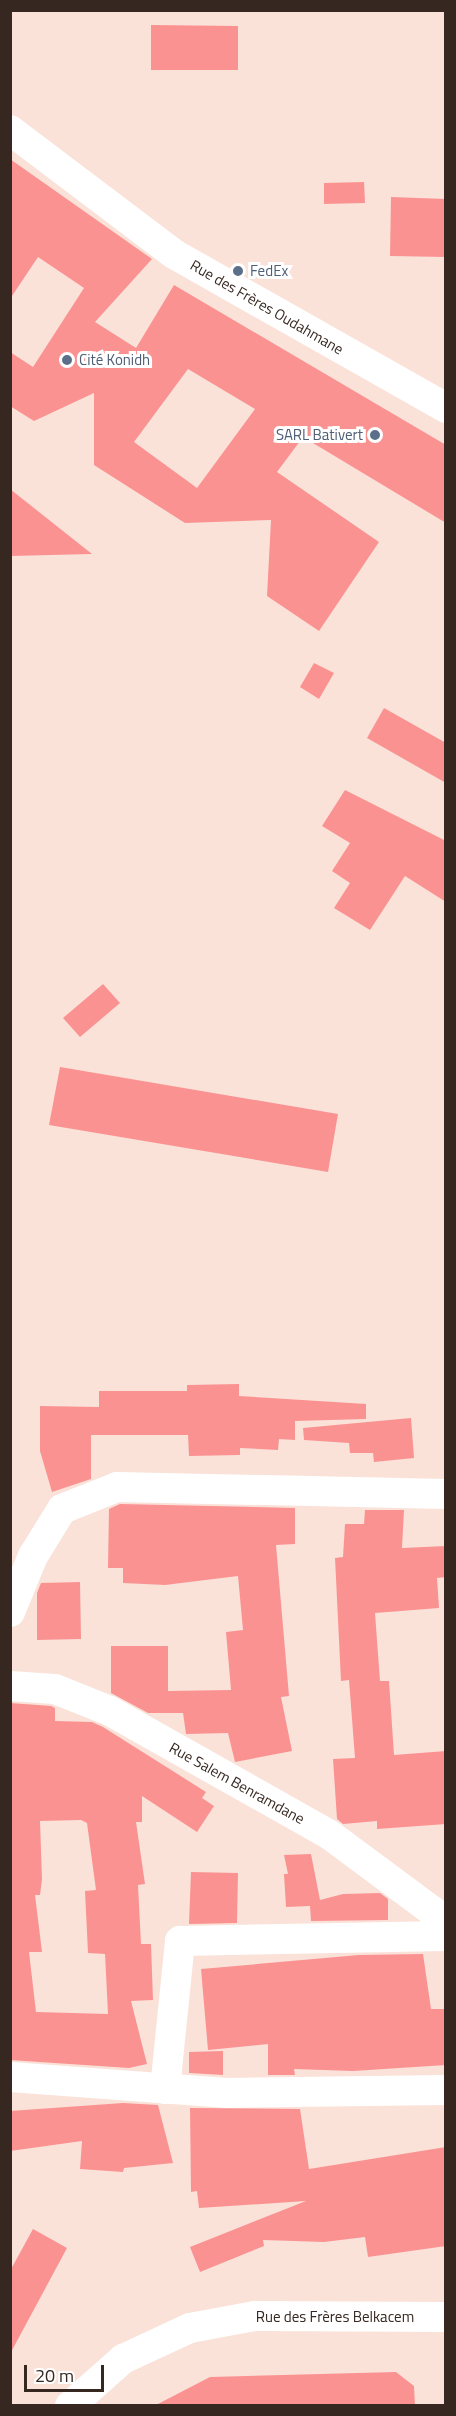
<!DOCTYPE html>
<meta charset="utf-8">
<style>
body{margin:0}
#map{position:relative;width:456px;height:2416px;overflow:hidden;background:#fae2d9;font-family:"Titillium Web",sans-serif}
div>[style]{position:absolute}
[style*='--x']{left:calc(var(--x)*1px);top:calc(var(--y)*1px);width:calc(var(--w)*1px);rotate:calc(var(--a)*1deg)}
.building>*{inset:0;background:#fb9292}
.street>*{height:30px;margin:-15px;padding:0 15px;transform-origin:15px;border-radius:15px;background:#fff}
.dots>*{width:16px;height:16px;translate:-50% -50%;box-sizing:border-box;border:3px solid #fff;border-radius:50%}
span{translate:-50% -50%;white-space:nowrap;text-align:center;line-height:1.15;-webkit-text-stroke:6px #fff;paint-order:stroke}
.service-label{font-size:15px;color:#4e5e75}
.left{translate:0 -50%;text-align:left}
.right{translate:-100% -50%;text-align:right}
.street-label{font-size:15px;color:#362721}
.frame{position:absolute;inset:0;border:12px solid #362721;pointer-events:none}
.scale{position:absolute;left:24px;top:2365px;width:80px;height:27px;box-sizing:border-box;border:3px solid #362721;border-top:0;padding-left:8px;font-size:18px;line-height:21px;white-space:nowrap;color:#362721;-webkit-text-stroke:4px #fff;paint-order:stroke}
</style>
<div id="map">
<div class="building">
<i style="clip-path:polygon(151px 25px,238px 26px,238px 70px,151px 70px)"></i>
<i style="clip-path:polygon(evenodd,10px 159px,152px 259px,95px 322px,136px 348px,174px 285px,446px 445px,446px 523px,303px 437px,277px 472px,379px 542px,319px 631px,267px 596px,271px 520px,185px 523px,94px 465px,94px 393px,34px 421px,10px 406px,10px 352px,33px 367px,84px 288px,38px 257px,10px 299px,10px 159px,188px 369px,255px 409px,197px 488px,134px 442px,188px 369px)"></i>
<i style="clip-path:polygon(364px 182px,365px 203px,324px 204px,324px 183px)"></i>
<i style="clip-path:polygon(391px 197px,446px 199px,446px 257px,390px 256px)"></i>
<i style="clip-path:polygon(10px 489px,92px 554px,10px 556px)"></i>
<i style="clip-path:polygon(314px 663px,334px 673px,319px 699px,300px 687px)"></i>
<i style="clip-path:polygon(384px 708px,446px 743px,446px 783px,367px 738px)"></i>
<i style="clip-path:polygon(345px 790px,446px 841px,446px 902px,405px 876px,370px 930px,334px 908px,350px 883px,332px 871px,350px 843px,322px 826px)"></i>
<i style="clip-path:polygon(103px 984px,120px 1003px,80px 1037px,63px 1018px)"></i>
<i style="clip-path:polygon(60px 1067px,338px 1114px,328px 1172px,49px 1125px)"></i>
<i style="clip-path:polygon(239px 1384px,239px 1396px,366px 1404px,366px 1419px,295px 1421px,295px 1440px,279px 1439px,278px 1450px,240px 1448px,240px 1455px,189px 1456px,188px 1435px,91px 1435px,91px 1479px,52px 1492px,40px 1451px,40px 1406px,99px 1407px,99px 1391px,187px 1391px,187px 1385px)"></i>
<i style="clip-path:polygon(411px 1418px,414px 1458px,374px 1462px,373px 1453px,350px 1453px,349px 1443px,304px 1440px,303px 1428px)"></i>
<i style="clip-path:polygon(120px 1504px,295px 1508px,295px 1544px,276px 1545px,289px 1696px,281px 1697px,292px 1751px,235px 1762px,228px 1733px,186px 1734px,183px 1713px,148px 1713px,111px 1693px,111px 1646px,168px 1646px,168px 1691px,231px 1690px,226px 1632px,243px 1630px,238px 1576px,165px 1585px,123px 1583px,123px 1568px,108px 1568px,109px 1509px)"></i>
<i style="clip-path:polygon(365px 1510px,404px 1510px,402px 1548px,446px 1546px,446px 1577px,437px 1578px,439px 1608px,375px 1613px,380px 1681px,389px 1681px,394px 1755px,446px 1751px,446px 1824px,377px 1829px,377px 1821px,343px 1824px,337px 1819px,333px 1759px,355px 1758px,349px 1680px,341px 1681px,335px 1558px,343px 1557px,345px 1524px,364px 1524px)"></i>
<i style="clip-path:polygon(80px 1582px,81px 1639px,37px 1640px,37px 1593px,41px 1583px)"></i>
<i style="clip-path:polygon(evenodd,10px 1703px,51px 1706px,55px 1708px,55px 1721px,92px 1722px,103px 1727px,206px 1792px,202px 1798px,214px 1806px,197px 1832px,142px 1796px,142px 1822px,136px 1822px,145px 1884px,138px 1885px,141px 1944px,151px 1944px,153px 2000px,131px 2001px,147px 2064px,129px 2068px,10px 2060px,10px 1703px,81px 1820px,87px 1823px,96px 1890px,85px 1891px,88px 1953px,105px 1954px,108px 2014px,36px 2012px,29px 1952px,42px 1952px,35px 1895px,40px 1895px,42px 1879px,40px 1821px,81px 1820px)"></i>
<i style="clip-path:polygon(311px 1854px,320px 1900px,343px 1894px,380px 1893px,388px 1899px,388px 1920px,311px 1921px,310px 1906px,286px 1907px,284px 1874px,288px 1874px,284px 1855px)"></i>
<i style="clip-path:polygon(191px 1872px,238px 1873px,237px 1923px,189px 1924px)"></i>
<i style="clip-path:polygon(423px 1954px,431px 2009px,446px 2009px,446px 2065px,353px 2071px,294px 2069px,295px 2075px,268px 2075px,268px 2044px,208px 2050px,201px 1969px,359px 1955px)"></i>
<i style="clip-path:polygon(223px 2051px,223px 2075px,189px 2073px,189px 2052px)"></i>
<i style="clip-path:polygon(123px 2103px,158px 2105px,173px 2163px,124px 2168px,123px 2172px,80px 2169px,82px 2141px,10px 2151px,10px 2111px)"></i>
<i style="clip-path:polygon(190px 2108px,300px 2109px,309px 2169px,446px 2147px,446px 2246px,368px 2257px,365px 2237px,324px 2242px,263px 2240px,264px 2246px,200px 2272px,190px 2247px,306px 2201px,199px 2208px,197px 2191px,191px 2192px)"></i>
<i style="clip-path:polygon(33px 2229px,67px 2248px,10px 2354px,10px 2271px)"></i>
<i style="clip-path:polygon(396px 2372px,414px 2386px,415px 2406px,154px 2406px,210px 2377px)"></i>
</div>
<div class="street">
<i style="--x:10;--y:130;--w:206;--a:37.1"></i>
<i style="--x:174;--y:254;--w:313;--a:29.5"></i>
<i style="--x:10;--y:1612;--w:61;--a:-67.7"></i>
<i style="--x:33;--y:1556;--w:55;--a:-58.3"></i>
<i style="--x:62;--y:1509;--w:59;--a:-21.8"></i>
<i style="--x:117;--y:1487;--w:329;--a:1.2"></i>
<i style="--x:10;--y:1686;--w:45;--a:3.8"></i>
<i style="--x:55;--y:1689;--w:59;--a:21.8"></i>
<i style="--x:110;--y:1711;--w:253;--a:29.4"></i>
<i style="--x:330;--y:1835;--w:144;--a:36.6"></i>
<i style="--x:10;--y:2077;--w:218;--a:4.2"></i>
<i style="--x:227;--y:2093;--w:219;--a:-0.8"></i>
<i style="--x:165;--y:2089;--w:149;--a:-84.2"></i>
<i style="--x:180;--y:1941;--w:266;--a:-1.1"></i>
<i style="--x:70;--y:2406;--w:71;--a:-41.6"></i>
<i style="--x:123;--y:2359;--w:74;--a:-24.8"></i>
<i style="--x:190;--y:2328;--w:66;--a:-10.5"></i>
<i style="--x:255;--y:2316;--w:191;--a:0.3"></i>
</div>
<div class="dots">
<i style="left:238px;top:271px;background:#5c6f8a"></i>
<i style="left:67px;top:360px;background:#5c6f8a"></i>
<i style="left:375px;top:435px;background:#5c6f8a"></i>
</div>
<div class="service-label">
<span class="left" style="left:250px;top:271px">FedEx</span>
<span class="left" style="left:79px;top:360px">Cité Konidh</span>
<span class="right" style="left:363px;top:435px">SARL Bativert</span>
</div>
<div class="street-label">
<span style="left:267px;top:307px;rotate:30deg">Rue des Frères Oudahmane</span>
<span style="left:237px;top:1783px;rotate:29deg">Rue Salem Benramdane</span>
<span style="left:335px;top:2317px">Rue des Frères Belkacem</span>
</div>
<div class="frame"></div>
<div class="scale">20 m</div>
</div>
